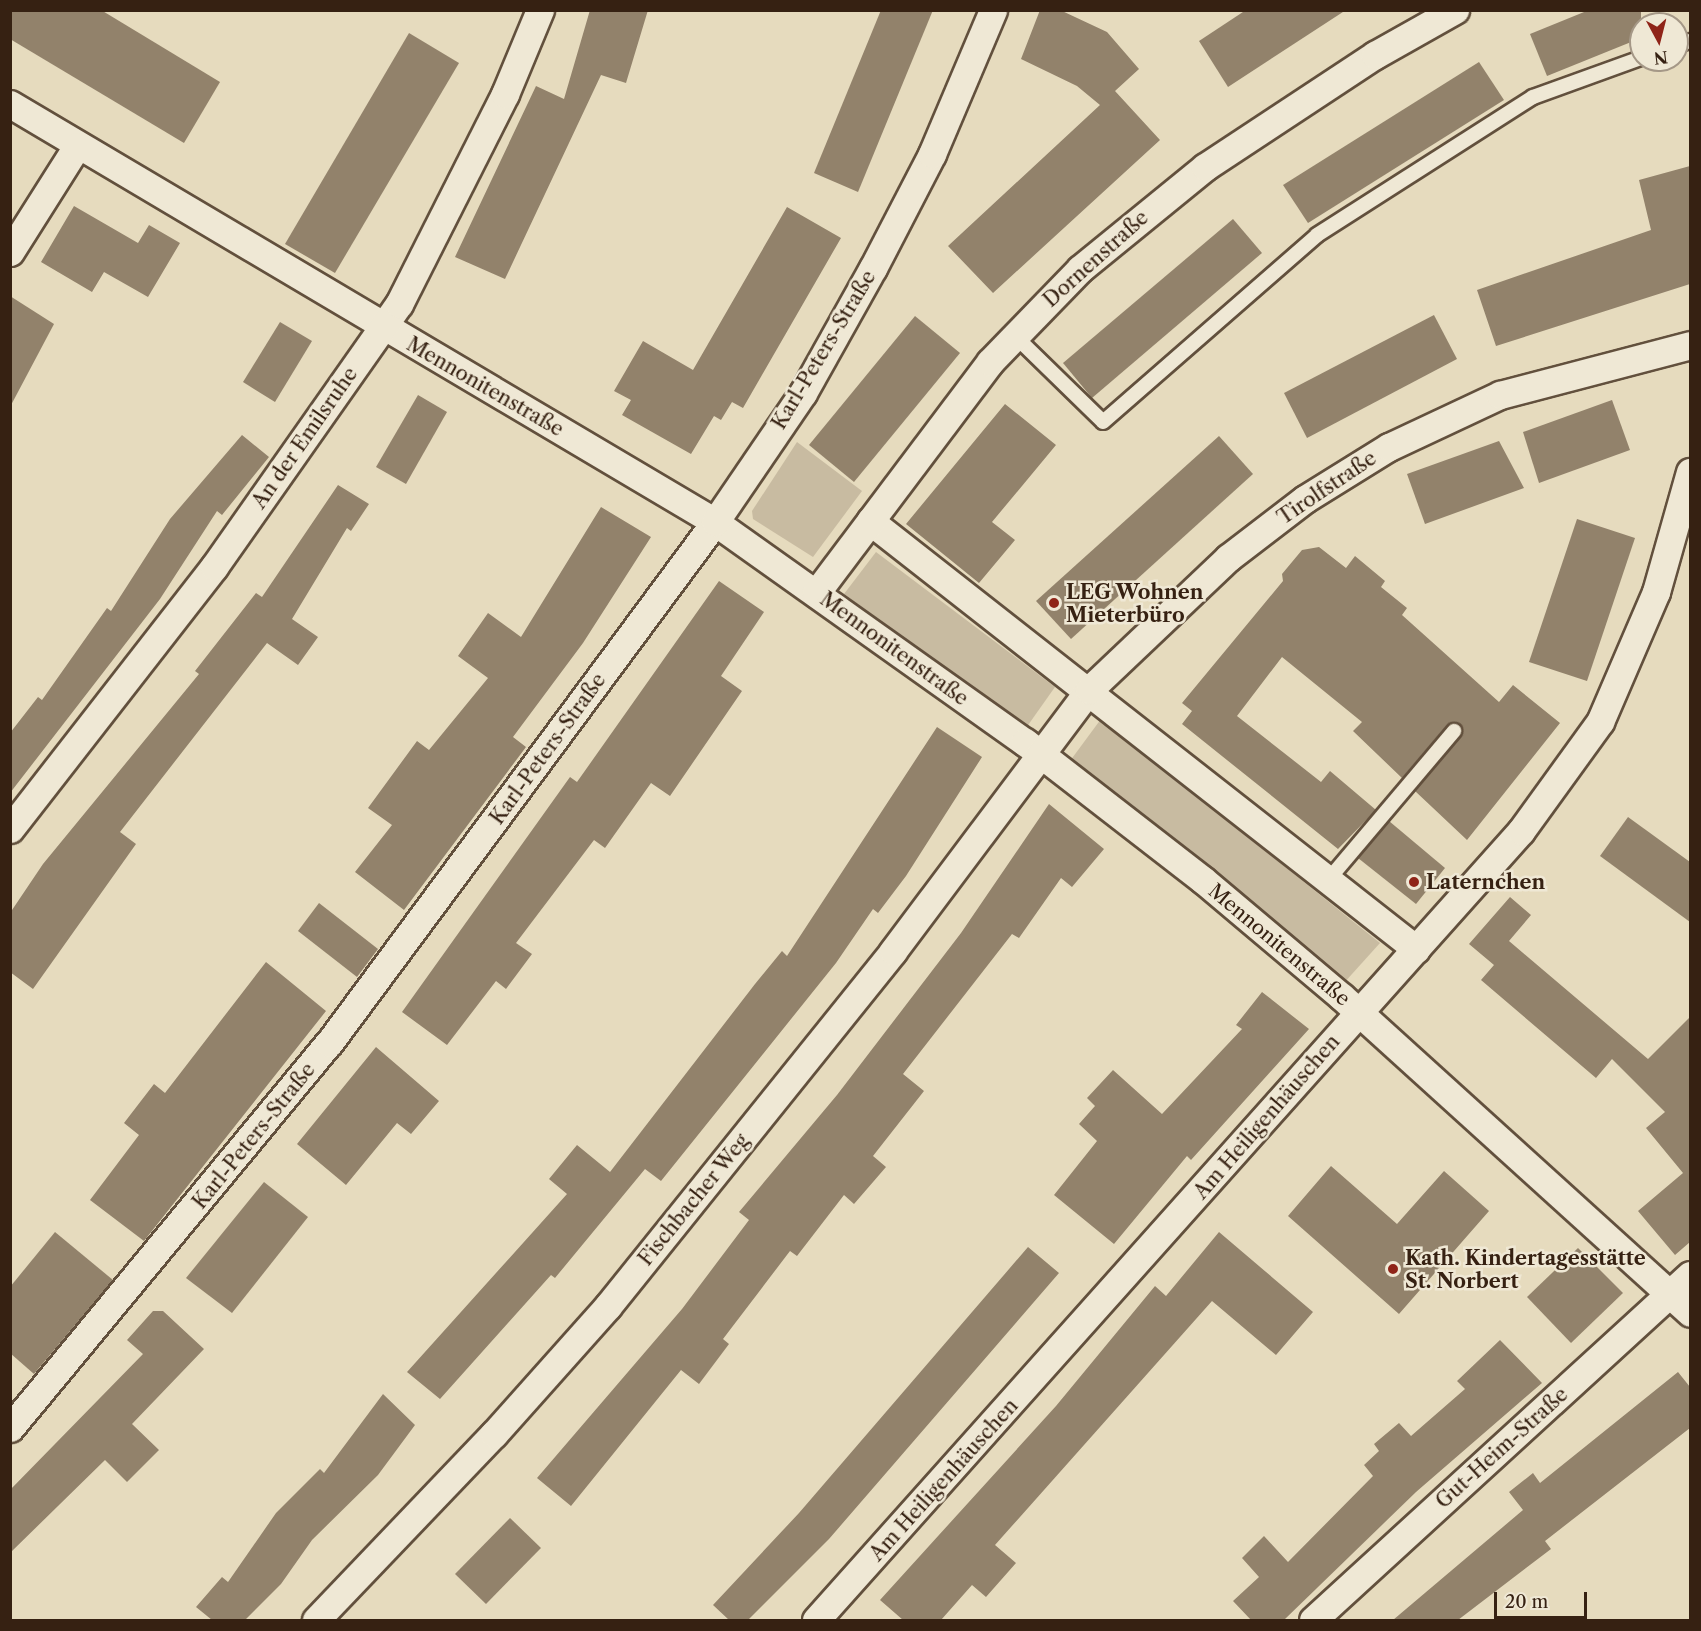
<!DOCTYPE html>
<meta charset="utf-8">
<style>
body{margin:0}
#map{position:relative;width:1701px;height:1631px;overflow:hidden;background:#e6dbbe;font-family:"Libre Caslon Text",serif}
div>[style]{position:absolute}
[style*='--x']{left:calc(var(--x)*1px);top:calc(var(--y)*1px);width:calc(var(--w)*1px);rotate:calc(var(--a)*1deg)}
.green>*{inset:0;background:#c8bba1}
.building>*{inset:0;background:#92826b}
.roads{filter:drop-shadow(2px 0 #62503d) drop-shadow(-2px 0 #62503d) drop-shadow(0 2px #62503d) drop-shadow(0 -2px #62503d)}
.lane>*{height:14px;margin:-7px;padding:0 7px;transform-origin:7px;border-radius:7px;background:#efe8d5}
.street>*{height:27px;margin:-13.5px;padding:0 13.5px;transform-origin:13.5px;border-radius:13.5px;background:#efe8d5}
.dots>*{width:16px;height:16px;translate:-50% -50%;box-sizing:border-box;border:3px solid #efe8d5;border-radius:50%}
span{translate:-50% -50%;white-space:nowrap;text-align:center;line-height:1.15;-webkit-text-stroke:5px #efe8d5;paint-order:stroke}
.street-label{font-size:20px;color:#362112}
.poi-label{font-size:20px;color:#362112;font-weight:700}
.left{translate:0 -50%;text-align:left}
.frame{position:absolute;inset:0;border:12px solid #362112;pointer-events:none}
.north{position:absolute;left:1629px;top:12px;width:60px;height:60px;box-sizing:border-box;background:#efe8d5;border:2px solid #a59887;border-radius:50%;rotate:173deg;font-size:16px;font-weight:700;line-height:24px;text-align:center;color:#362112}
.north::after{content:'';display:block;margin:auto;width:21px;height:27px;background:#8f2418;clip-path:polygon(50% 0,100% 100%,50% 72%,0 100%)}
.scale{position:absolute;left:1494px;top:1592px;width:93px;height:27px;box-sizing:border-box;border:3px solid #362112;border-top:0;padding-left:8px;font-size:18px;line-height:21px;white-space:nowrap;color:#362112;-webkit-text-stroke:4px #efe8d5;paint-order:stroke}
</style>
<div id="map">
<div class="green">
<i style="clip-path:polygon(797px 442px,862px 491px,813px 557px,753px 519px,752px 511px)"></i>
<i style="clip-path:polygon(876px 552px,1055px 687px,1026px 728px,844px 594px)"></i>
<i style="clip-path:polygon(1101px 719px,1380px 943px,1343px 984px,1070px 761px)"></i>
</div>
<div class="building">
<i style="clip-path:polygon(10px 10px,101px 10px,220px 82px,184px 143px,10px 39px)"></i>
<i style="clip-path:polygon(590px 10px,648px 10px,626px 83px,601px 75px,505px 279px,455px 257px,536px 86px,564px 99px)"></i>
<i style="clip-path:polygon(881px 10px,933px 10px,858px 192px,814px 173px)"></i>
<i style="clip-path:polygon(1040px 10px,1060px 10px,1107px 32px,1139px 69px,1115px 91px,1160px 140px,993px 293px,948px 246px,1100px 105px,1077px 86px,1021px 59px)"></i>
<i style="clip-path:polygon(1246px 10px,1346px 10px,1228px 87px,1199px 41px)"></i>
<i style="clip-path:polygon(1589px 10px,1641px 10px,1641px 38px,1547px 76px,1530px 34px)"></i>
<i style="clip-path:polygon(409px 33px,459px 63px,335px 273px,285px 244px)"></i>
<i style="clip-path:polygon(1479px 62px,1504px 100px,1308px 223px,1283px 185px)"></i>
<i style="clip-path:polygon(1690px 166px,1690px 284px,1496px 346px,1477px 290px,1651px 230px,1639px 180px)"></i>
<i style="clip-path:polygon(74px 206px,138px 243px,149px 225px,180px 243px,148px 297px,104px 272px,92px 292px,41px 262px)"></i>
<i style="clip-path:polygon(787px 207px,841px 238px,743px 408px,732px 402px,721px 420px,714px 416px,691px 454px,622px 415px,631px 400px,614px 391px,643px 341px,693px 370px)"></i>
<i style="clip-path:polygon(1233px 219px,1262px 253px,1092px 398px,1063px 363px)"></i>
<i style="clip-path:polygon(10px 296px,54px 324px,10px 407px)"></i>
<i style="clip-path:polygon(1434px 315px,1457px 359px,1307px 438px,1284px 393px)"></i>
<i style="clip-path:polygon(915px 316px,960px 353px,854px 482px,809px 445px)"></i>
<i style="clip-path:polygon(280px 322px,312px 341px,275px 402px,243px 382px)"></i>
<i style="clip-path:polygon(418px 395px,447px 412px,406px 484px,376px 467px)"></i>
<i style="clip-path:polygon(1612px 400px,1630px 450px,1539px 483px,1523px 432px)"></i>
<i style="clip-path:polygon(1005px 404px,1056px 445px,992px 522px,1015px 540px,979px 583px,906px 524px)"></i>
<i style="clip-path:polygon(242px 435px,269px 457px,222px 515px,217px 511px,160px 599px,10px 793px,10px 733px,38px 697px,42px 700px,107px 608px,111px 611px,170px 519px)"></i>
<i style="clip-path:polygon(1219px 436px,1253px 474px,1071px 639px,1036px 601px)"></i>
<i style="clip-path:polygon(1499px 441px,1524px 488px,1425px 524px,1407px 474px)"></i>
<i style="clip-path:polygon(338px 485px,369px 504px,351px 531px,347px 528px,292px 619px,318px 637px,298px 665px,267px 643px,120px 832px,136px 844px,33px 989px,10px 972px,10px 913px,43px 864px,199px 674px,195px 671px,256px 593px,262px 597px)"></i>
<i style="clip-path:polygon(601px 507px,651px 537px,583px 643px,513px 737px,526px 747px,404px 910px,355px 872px,392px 825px,368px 808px,417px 741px,429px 750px,488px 678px,458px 656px,488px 613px,521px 637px)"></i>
<i style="clip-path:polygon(1577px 519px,1635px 538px,1587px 681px,1529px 662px)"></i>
<i style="clip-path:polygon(1319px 547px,1346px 568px,1355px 556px,1385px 581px,1381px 587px,1407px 608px,1402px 615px,1499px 702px,1513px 685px,1560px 723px,1467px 840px,1415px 791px,1461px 736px,1456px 722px,1447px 725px,1402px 778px,1353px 731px,1362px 722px,1282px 657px,1237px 716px,1321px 782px,1330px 771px,1376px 810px,1338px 849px,1182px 724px,1192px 711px,1182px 703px,1283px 581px,1282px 574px,1302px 550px)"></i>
<i style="clip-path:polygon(719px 581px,764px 612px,721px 676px,742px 691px,670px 796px,651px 783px,605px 848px,594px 840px,516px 943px,532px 954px,506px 989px,496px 981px,447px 1045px,402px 1012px,570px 777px,577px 782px)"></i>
<i style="clip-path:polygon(937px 727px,982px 757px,906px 876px,878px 913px,873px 909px,836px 963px,661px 1181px,645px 1169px,555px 1278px,551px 1275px,440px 1399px,407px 1372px,567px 1194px,549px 1179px,577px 1145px,610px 1172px,755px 984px,782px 951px,787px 956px)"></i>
<i style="clip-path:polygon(1049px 804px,1104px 849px,1072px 887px,1061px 878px,1019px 938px,1012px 934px,903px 1074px,924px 1091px,873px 1156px,886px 1167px,854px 1204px,844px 1195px,797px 1256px,790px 1251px,723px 1339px,729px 1344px,699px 1384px,681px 1370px,571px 1506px,537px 1478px,682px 1309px,749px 1220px,739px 1212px,837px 1095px,961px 933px)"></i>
<i style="clip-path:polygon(1628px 817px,1690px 862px,1690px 922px,1600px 856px)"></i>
<i style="clip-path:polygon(1389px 821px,1445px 868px,1416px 904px,1358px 858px)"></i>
<i style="clip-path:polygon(1510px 897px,1531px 915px,1509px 941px,1648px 1059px,1690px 1017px,1690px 1242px,1675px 1255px,1638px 1211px,1683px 1173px,1646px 1128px,1665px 1112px,1612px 1059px,1596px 1078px,1481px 980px,1494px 965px,1469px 944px)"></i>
<i style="clip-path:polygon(319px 903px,378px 949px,357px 977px,298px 931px)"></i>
<i style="clip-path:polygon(266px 962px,326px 1011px,144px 1241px,90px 1200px,139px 1135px,124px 1123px,154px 1084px,165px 1093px)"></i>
<i style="clip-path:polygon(1262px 992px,1309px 1029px,1191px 1160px,1187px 1156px,1114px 1244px,1054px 1195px,1097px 1141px,1079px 1124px,1095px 1106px,1087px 1098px,1113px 1070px,1162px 1114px,1242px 1029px,1236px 1025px)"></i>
<i style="clip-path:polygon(376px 1047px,439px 1101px,411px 1134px,397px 1123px,346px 1185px,297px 1144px)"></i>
<i style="clip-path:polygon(1331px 1166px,1397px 1224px,1444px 1171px,1489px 1211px,1399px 1314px,1288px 1216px)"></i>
<i style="clip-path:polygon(264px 1182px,308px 1217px,232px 1313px,186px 1278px)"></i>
<i style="clip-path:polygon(55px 1232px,113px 1280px,34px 1374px,10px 1353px,10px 1287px)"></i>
<i style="clip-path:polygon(1219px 1232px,1313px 1312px,1276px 1355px,1212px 1301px,995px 1545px,1016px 1563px,986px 1597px,972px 1585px,941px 1620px,903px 1620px,880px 1600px,1056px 1406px,1155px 1286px,1166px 1296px)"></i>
<i style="clip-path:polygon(1028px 1247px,1059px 1273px,829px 1539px,748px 1620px,729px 1620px,713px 1605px,799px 1513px)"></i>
<i style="clip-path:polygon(1578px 1248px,1623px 1293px,1571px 1343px,1527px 1297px)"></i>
<i style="clip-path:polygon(153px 1311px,163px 1311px,204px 1349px,132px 1424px,159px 1450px,127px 1482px,105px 1460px,10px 1553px,10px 1490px,143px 1354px,127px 1340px)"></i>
<i style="clip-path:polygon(1500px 1340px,1542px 1383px,1416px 1492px,1284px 1620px,1251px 1620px,1233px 1601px,1259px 1577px,1242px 1558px,1264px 1536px,1288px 1562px,1373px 1476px,1364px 1465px,1379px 1451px,1374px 1444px,1399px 1423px,1411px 1436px,1465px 1389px,1457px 1381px)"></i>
<i style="clip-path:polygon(1678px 1372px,1690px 1387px,1690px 1428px,1545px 1541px,1551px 1549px,1458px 1620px,1393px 1620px,1523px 1510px,1509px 1492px,1533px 1473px,1540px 1483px)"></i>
<i style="clip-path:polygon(383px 1394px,415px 1425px,378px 1475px,312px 1540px,281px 1584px,245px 1620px,212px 1620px,196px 1607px,222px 1577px,228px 1582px,276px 1513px,320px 1469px,324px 1473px)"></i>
<i style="clip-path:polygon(510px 1518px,541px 1548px,486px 1604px,455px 1574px)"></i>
</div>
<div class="roads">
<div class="lane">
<i style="--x:1677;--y:45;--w:14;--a:-17"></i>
<i style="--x:1014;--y:335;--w:124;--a:44.3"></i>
<i style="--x:1103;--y:422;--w:284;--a:-41.1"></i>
<i style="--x:1317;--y:235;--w:256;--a:-32.6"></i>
<i style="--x:1533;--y:97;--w:115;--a:-19.9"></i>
<i style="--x:1329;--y:879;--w:194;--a:-49.8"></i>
</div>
<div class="street">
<i style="--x:10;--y:104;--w:820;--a:30.66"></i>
<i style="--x:715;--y:522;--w:380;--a:35.4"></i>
<i style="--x:1025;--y:742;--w:225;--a:37.8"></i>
<i style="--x:1203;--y:880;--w:182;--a:40.1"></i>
<i style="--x:1342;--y:997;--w:470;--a:42.2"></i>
<i style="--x:10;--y:252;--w:125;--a:-57.7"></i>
<i style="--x:870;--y:521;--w:694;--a:38.09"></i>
<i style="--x:816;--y:593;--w:289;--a:-53"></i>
<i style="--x:990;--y:362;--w:129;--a:-45.9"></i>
<i style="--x:1080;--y:269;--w:161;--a:-39.2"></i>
<i style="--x:1205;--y:167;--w:204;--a:-33.4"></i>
<i style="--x:1375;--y:55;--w:92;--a:-29.4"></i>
<i style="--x:10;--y:829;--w:332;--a:-52.1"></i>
<i style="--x:214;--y:567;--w:322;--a:-54.9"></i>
<i style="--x:399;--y:304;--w:235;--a:-63.2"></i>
<i style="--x:505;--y:94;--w:91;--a:-67.4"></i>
<i style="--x:10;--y:1428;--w:500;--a:-50.4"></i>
<i style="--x:329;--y:1043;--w:648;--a:-53.47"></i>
<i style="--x:715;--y:522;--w:156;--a:-55.7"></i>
<i style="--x:803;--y:393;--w:143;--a:-60.8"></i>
<i style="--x:873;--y:268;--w:128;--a:-62.6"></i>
<i style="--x:932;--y:154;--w:156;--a:-67"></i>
<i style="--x:316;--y:1620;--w:257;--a:-46.3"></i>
<i style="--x:494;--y:1434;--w:171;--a:-48.3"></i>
<i style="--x:608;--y:1306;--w:455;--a:-51.2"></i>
<i style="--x:893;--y:951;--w:326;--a:-53.1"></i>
<i style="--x:1089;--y:690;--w:192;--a:-43.5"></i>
<i style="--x:1228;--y:558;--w:97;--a:-37.5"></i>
<i style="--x:1305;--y:499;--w:99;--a:-31.8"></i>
<i style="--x:1389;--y:447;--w:123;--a:-25.1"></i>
<i style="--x:1500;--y:395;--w:196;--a:-14.7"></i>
<i style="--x:816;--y:1620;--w:1058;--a:-48.22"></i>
<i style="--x:1521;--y:831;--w:135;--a:-54.1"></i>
<i style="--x:1600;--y:722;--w:142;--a:-66.7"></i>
<i style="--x:1656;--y:592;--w:125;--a:-74.2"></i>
<i style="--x:1313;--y:1620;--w:511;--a:-42.46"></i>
</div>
</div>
<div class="dots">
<i style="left:1054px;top:603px;background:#8f2418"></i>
<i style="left:1414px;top:882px;background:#8f2418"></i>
<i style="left:1393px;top:1269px;background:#8f2418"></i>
</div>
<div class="street-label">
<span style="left:1096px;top:259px;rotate:-42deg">Dornenstraße</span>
<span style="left:824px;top:350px;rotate:-59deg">Karl-Peters-Straße</span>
<span style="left:485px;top:387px;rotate:30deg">Mennonitenstraße</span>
<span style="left:305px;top:438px;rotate:-55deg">An der Emilsruhe</span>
<span style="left:1327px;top:488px;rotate:-34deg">Tirolfstraße</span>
<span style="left:894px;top:649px;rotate:36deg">Mennonitenstraße</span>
<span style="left:548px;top:749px;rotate:-54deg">Karl-Peters-Straße</span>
<span style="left:1279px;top:945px;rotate:40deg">Mennonitenstraße</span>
<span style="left:1267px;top:1117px;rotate:-49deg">Am Heiligenhäuschen</span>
<span style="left:254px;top:1136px;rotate:-51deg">Karl-Peters-Straße</span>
<span style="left:694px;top:1200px;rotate:-51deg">Fischbacher Weg</span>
<span style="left:1502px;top:1448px;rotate:-42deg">Gut-Heim-Straße</span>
<span style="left:944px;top:1480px;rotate:-48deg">Am Heiligenhäuschen</span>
</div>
<div class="poi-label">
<span class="left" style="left:1066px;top:604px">LEG Wohnen<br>Mieterbüro</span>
<span class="left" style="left:1426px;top:882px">Laternchen</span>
<span class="left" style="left:1405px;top:1270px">Kath. Kindertagesstätte<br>St. Norbert</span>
</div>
<div class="frame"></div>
<div class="north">N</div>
<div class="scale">20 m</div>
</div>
